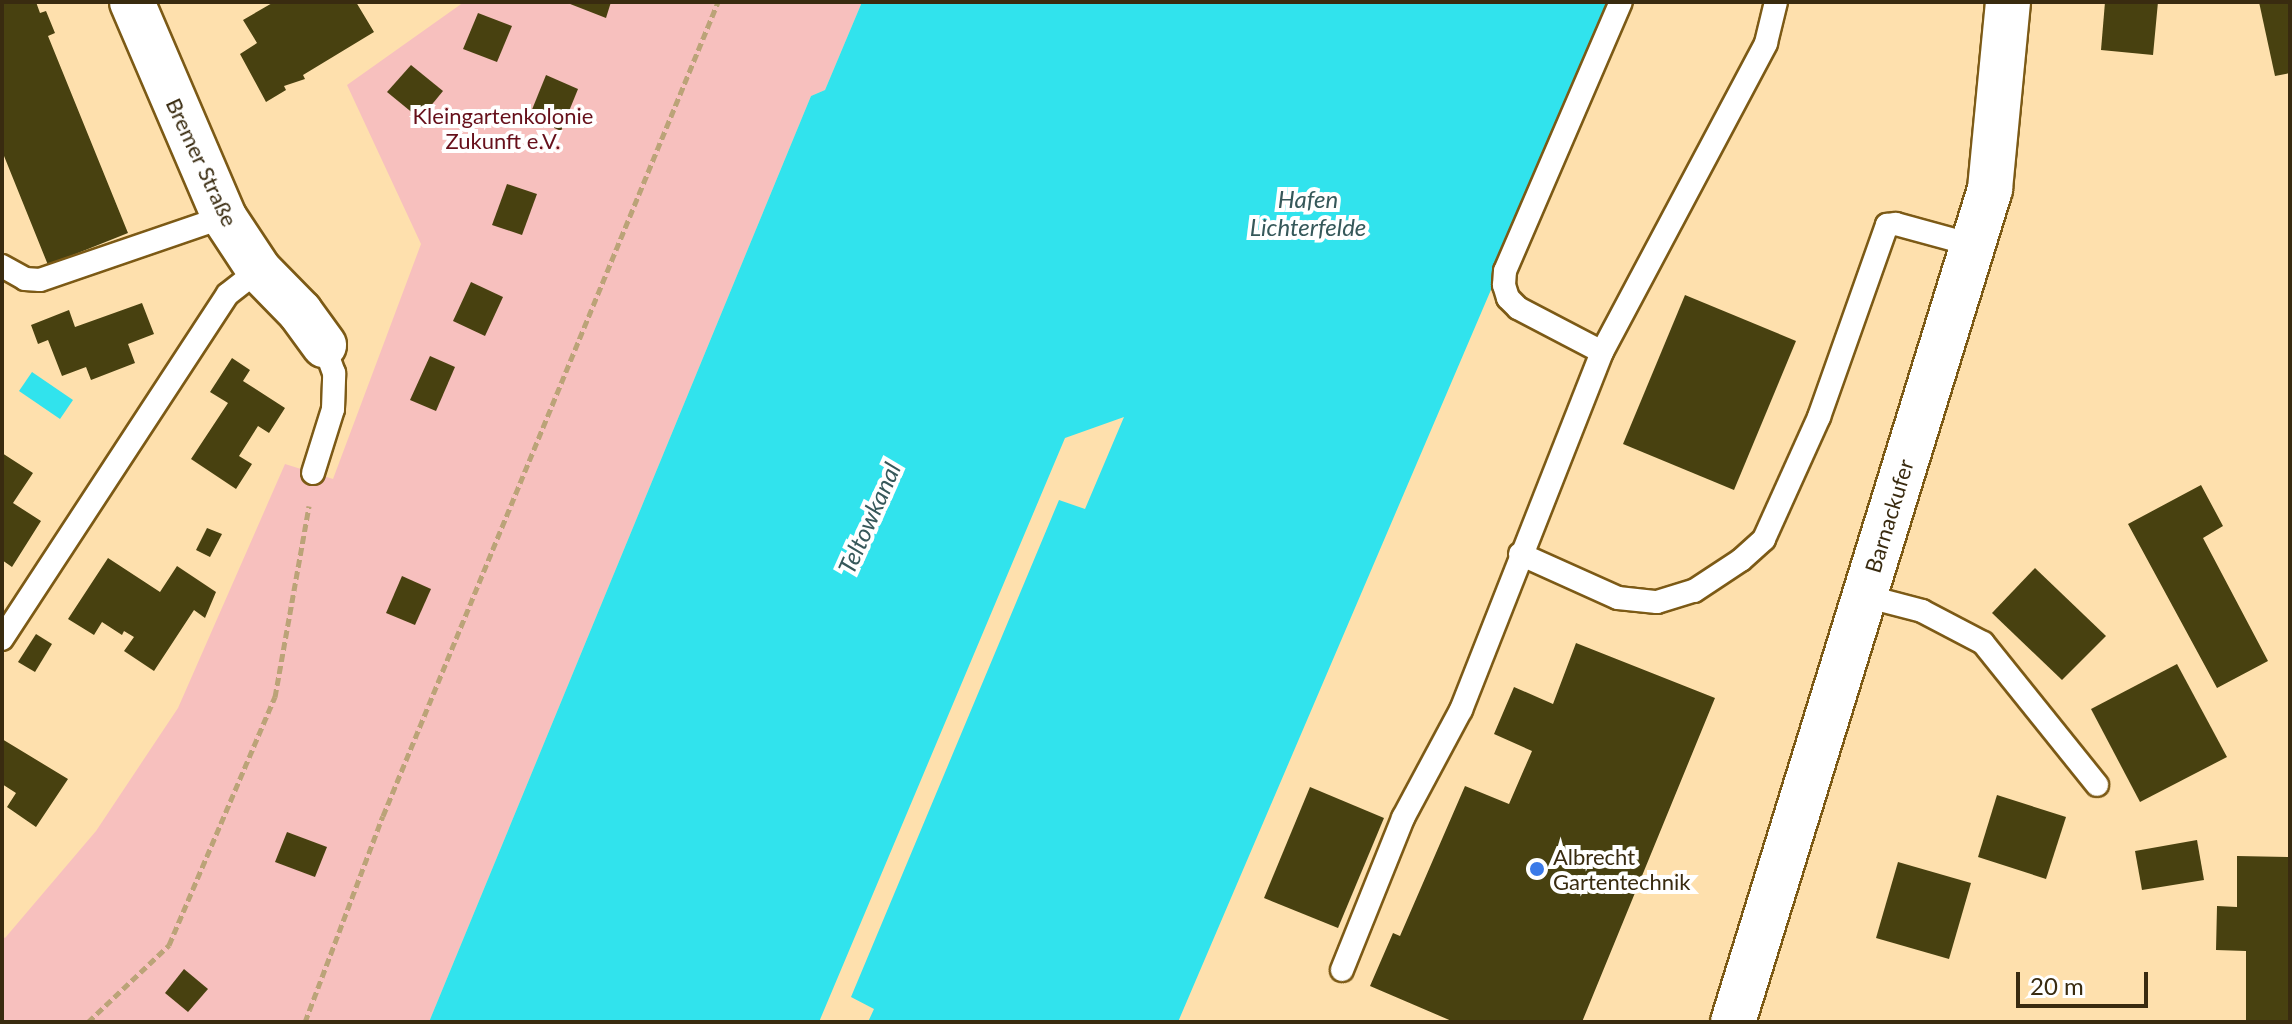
<!DOCTYPE html>
<meta charset="utf-8">
<style>
body{margin:0}
#map{position:relative;width:2292px;height:1024px;overflow:hidden;background:#fee0ad;font-family:Lato,sans-serif}
div>[style]{position:absolute}
[style*='--x']{left:calc(var(--x)*1px);top:calc(var(--y)*1px);width:calc(var(--w)*1px);rotate:calc(var(--a)*1deg)}
.green>*{inset:0;background:#f7c0be}
.water>*{inset:0;background:#31e3ed}
.pier>*{inset:0;background:#fee0ad}
.building>*{inset:0;background:#484110}
.path>*{height:5px;margin-top:-2.5px;transform-origin:0;background:repeating-linear-gradient(90deg,#bba378 0 8px,transparent 0 12px)}
.roads{filter:drop-shadow(2px 0 #7c5a16) drop-shadow(-2px 0 #7c5a16) drop-shadow(0 2px #7c5a16) drop-shadow(0 -2px #7c5a16)}
.lane>*{height:22px;margin:-11px;padding:0 11px;transform-origin:11px;border-radius:11px;background:#fff}
.street>*{height:44px;margin:-22px;padding:0 22px;transform-origin:22px;border-radius:22px;background:#fff}
.dots>*{width:22px;height:22px;translate:-50% -50%;box-sizing:border-box;border:4px solid #fff;border-radius:50%}
span{translate:-50% -50%;white-space:nowrap;text-align:center;line-height:1.15;-webkit-text-stroke:8px #fff;paint-order:stroke}
.park-label{font-size:22px;color:#67101b}
.street-label{font-size:22px;color:#392b10}
.poi-label{font-size:22px;color:#392b10}
.left{translate:0 -50%;text-align:left}
.water-label{font-size:24px;color:#36585a;font-style:italic}
.frame{position:absolute;inset:0;border:4px solid #392b10;pointer-events:none}
.scale{position:absolute;left:2016px;top:972px;width:132px;height:36px;box-sizing:border-box;border:4px solid #392b10;border-top:0;padding-left:10px;font-size:24px;line-height:28px;white-space:nowrap;color:#392b10;-webkit-text-stroke:6px #fff;paint-order:stroke}
</style>
<div id="map">
<div class="green">
<i style="clip-path:polygon(464px 2px,862px 2px,825px 90px,811px 96px,429px 1022px,2px 1022px,2px 936px,5px 938px,96px 831px,178px 708px,285px 464px,333px 479px,421px 244px,347px 85px)"></i>
</div>
<div class="water">
<i style="clip-path:polygon(862px 2px,1614px 2px,1178px 1022px,429px 1022px,811px 96px,825px 90px)"></i>
<i style="clip-path:polygon(32px 372px,73px 400px,60px 419px,19px 391px)"></i>
</div>
<div class="pier">
<i style="clip-path:polygon(1124px 417px,1085px 509px,1059px 500px,851px 997px,874px 1009px,868px 1022px,819px 1022px,1065px 438px)"></i>
</div>
<div class="building">
<i style="clip-path:polygon(12px 2px,36px 2px,40px 13px,46px 11px,55px 33px,48px 36px,128px 233px,48px 265px,2px 151px,2px 4px)"></i>
<i style="clip-path:polygon(274px 2px,356px 2px,374px 32px,303px 75px,305px 79px,284px 86px,286px 90px,266px 102px,240px 54px,257px 43px,243px 20px)"></i>
<i style="clip-path:polygon(565px 2px,611px 2px,606px 18px)"></i>
<i style="clip-path:polygon(2105px 2px,2158px 2px,2153px 55px,2101px 50px)"></i>
<i style="clip-path:polygon(2259px 2px,2290px 2px,2290px 73px,2275px 76px)"></i>
<i style="clip-path:polygon(478px 13px,512px 26px,497px 62px,463px 49px)"></i>
<i style="clip-path:polygon(411px 65px,443px 91px,420px 119px,387px 92px)"></i>
<i style="clip-path:polygon(546px 75px,578px 89px,561px 131px,529px 117px)"></i>
<i style="clip-path:polygon(507px 184px,537px 194px,522px 235px,492px 225px)"></i>
<i style="clip-path:polygon(471px 282px,503px 297px,485px 336px,453px 321px)"></i>
<i style="clip-path:polygon(1685px 295px,1796px 341px,1734px 490px,1623px 444px)"></i>
<i style="clip-path:polygon(142px 303px,154px 334px,128px 344px,135px 363px,91px 380px,86px 367px,62px 376px,48px 340px,38px 344px,31px 325px,69px 310px,75px 327px)"></i>
<i style="clip-path:polygon(430px 356px,455px 367px,436px 411px,410px 400px)"></i>
<i style="clip-path:polygon(232px 358px,250px 370px,243px 381px,285px 408px,269px 433px,258px 426px,239px 456px,252px 464px,236px 489px,191px 459px,228px 403px,210px 392px)"></i>
<i style="clip-path:polygon(2px 453px,33px 473px,13px 503px,41px 521px,12px 567px,2px 560px)"></i>
<i style="clip-path:polygon(2201px 485px,2223px 526px,2203px 538px,2268px 661px,2217px 688px,2128px 524px)"></i>
<i style="clip-path:polygon(207px 528px,222px 534px,210px 557px,196px 550px)"></i>
<i style="clip-path:polygon(108px 558px,160px 592px,177px 566px,216px 592px,205px 618px,194px 610px,154px 671px,124px 651px,134px 637px,124px 631px,122px 635px,102px 622px,94px 635px,68px 619px)"></i>
<i style="clip-path:polygon(2035px 568px,2106px 636px,2062px 680px,1992px 613px)"></i>
<i style="clip-path:polygon(402px 576px,431px 589px,415px 625px,386px 613px)"></i>
<i style="clip-path:polygon(36px 634px,52px 644px,35px 672px,18px 662px)"></i>
<i style="clip-path:polygon(1576px 643px,1715px 698px,1582px 1022px,1454px 1022px,1370px 986px,1393px 933px,1400px 936px,1465px 786px,1509px 804px,1532px 751px,1494px 734px,1514px 687px,1553px 704px)"></i>
<i style="clip-path:polygon(2177px 664px,2227px 757px,2140px 802px,2091px 709px)"></i>
<i style="clip-path:polygon(2px 739px,68px 779px,36px 827px,7px 807px,16px 793px,2px 784px)"></i>
<i style="clip-path:polygon(1310px 787px,1384px 818px,1338px 928px,1264px 898px)"></i>
<i style="clip-path:polygon(1997px 795px,2066px 817px,2046px 879px,1978px 857px)"></i>
<i style="clip-path:polygon(287px 832px,327px 847px,315px 877px,275px 862px)"></i>
<i style="clip-path:polygon(2197px 840px,2204px 880px,2142px 890px,2135px 851px)"></i>
<i style="clip-path:polygon(2237px 856px,2290px 857px,2290px 1022px,2246px 1022px,2246px 951px,2216px 950px,2217px 906px,2237px 907px)"></i>
<i style="clip-path:polygon(1898px 862px,1971px 883px,1949px 959px,1876px 938px)"></i>
<i style="clip-path:polygon(184px 969px,208px 989px,188px 1012px,165px 993px)"></i>
</div>
<div class="path">
<i style="--x:88;--y:1022;--w:112;--a:-43.5"></i>
<i style="--x:169;--y:945;--w:270;--a:-66.9"></i>
<i style="--x:275;--y:697;--w:194;--a:-79.9"></i>
<i style="--x:305;--y:1022;--w:220;--a:-69.3"></i>
<i style="--x:383;--y:816;--w:880;--a:-67.63"></i>
</div>
<div class="roads">
<div class="lane">
<i style="--x:2;--y:266;--w:26;--a:29"></i>
<i style="--x:25;--y:279;--w:15;--a:4"></i>
<i style="--x:40;--y:280;--w:194;--a:-18.9"></i>
<i style="--x:1602;--y:352;--w:95;--a:-152.4"></i>
<i style="--x:1518;--y:308;--w:14;--a:-135"></i>
<i style="--x:1508;--y:298;--w:14;--a:-107"></i>
<i style="--x:1504;--y:285;--w:14;--a:-86"></i>
<i style="--x:1505;--y:271;--w:293;--a:-66.7"></i>
<i style="--x:313;--y:473;--w:67;--a:-72.6"></i>
<i style="--x:333;--y:409;--w:36;--a:-88"></i>
<i style="--x:334;--y:373;--w:30;--a:-110"></i>
<i style="--x:1520;--y:554;--w:107;--a:24.2"></i>
<i style="--x:1618;--y:598;--w:39;--a:6"></i>
<i style="--x:1657;--y:602;--w:39;--a:-17"></i>
<i style="--x:1694;--y:591;--w:56;--a:-33.4"></i>
<i style="--x:1741;--y:560;--w:31;--a:-42"></i>
<i style="--x:1764;--y:539;--w:134;--a:-65.7"></i>
<i style="--x:1819;--y:417;--w:204;--a:-70.5"></i>
<i style="--x:1887;--y:225;--w:9;--a:-6"></i>
<i style="--x:1896;--y:224;--w:80;--a:15.3"></i>
<i style="--x:1865;--y:596;--w:59;--a:14.7"></i>
<i style="--x:1922;--y:611;--w:69;--a:27.7"></i>
<i style="--x:1983;--y:643;--w:182;--a:51.2"></i>
<i style="--x:2;--y:639;--w:412;--a:-56.8"></i>
<i style="--x:228;--y:294;--w:39;--a:-38"></i>
<i style="--x:1342;--y:970;--w:164;--a:-68.1"></i>
<i style="--x:1403;--y:818;--w:123;--a:-61.8"></i>
<i style="--x:1461;--y:710;--w:385;--a:-68.5"></i>
<i style="--x:1602;--y:352;--w:350;--a:-62"></i>
<i style="--x:1766;--y:43;--w:42;--a:-76.3"></i>
</div>
<div class="street">
<i style="--x:132;--y:2;--w:234;--a:66.8"></i>
<i style="--x:224;--y:217;--w:64;--a:56.6"></i>
<i style="--x:259;--y:270;--w:59;--a:45.7"></i>
<i style="--x:300;--y:312;--w:41;--a:54"></i>
<i style="--x:1733;--y:1022;--w:872;--a:-72.85"></i>
<i style="--x:1990;--y:189;--w:188;--a:-84.5"></i>
</div>
</div>
<div class="dots">
<i style="left:1537px;top:869px;background:#3a7ae8"></i>
</div>
<div class="park-label">
<span style="left:503px;top:128px">Kleingartenkolonie<br>Zukunft e.V.</span>
</div>
<div class="street-label">
<span style="left:202px;top:162px;rotate:65deg">Bremer Straße</span>
<span style="left:1889px;top:516px;rotate:-73deg">Barnackufer</span>
</div>
<div class="poi-label">
<span class="left" style="left:1553px;top:869px">Albrecht<br>Gartentechnik</span>
</div>
<div class="water-label">
<span style="left:1308px;top:213px">Hafen<br>Lichterfelde</span>
<span style="left:869px;top:518px;rotate:-66deg">Teltowkanal</span>
</div>
<div class="frame"></div>
<div class="scale">20 m</div>
</div>
